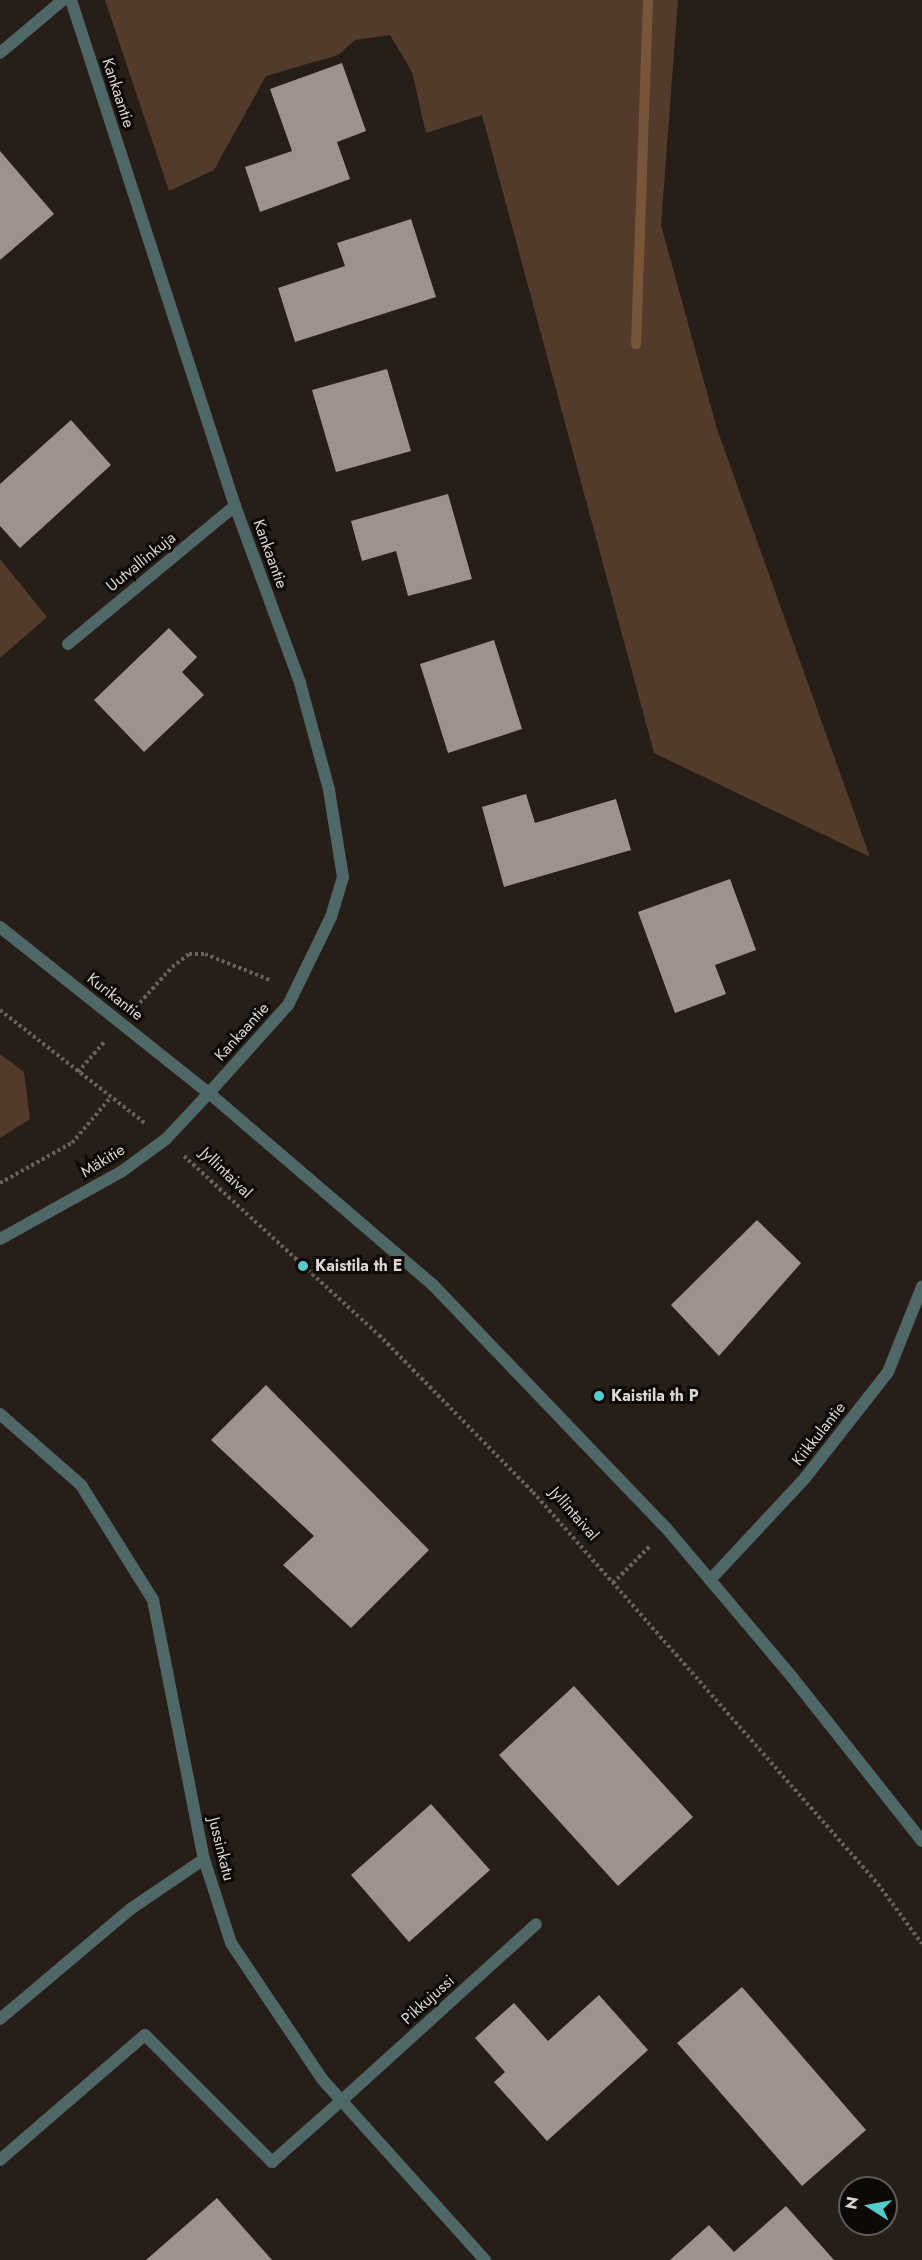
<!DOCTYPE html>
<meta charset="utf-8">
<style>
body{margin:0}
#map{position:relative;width:922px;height:2260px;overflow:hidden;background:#271e18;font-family:Jost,sans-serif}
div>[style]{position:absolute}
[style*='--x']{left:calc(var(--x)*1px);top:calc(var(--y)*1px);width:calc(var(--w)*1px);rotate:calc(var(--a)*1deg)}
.green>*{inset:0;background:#523b2a}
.stream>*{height:10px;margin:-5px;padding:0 5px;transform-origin:5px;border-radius:5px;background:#795539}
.building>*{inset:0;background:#9e938c}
.path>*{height:4px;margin-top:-2px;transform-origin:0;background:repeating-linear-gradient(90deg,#69615c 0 3px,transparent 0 6px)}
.service>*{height:12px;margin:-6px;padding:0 6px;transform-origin:6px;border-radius:6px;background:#4f6766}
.minor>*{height:12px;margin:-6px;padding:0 6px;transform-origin:6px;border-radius:6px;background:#4f6766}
.tertiary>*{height:12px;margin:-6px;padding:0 6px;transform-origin:6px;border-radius:6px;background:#4f6766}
.dots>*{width:16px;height:16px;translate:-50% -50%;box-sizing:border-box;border:3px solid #0d0907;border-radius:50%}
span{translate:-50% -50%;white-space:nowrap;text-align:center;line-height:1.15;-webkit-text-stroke:6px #0d0907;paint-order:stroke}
.street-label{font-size:16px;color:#ddd7d3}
.poi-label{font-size:16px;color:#ddd7d3;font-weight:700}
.left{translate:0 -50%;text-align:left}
.north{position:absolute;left:838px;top:2176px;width:60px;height:60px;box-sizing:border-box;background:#0d0907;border:2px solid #605b59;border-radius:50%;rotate:281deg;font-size:16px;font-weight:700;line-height:24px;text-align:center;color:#ddd7d3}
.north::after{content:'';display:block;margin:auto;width:21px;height:27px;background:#53cdcb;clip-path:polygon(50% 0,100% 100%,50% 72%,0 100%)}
</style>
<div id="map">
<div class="green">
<i style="clip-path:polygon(105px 0,678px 0,661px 225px,717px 429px,870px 857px,654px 753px,482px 115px,426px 133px,412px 72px,390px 35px,355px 40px,338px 55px,266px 76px,214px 170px,169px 191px)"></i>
<i style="clip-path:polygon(0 559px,47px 617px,0 658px)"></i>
<i style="clip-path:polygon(0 1054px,24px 1072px,30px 1119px,0 1138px)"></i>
</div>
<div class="stream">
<i style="--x:636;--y:344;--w:344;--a:-88"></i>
</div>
<div class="building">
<i style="clip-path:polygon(342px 63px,366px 131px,337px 142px,350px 179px,260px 212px,245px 167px,292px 151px,270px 89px)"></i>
<i style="clip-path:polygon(0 151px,54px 214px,0 260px)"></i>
<i style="clip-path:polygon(411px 219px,436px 297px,295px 342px,278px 288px,345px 266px,337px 243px)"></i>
<i style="clip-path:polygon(387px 369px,411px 451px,336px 472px,312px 390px)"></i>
<i style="clip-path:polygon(71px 420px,111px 465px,20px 548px,0 526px,0 484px)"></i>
<i style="clip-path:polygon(448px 494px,472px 579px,408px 596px,396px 551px,362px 561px,351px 521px)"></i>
<i style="clip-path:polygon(169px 628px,197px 657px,182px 672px,204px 695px,144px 752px,94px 700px)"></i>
<i style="clip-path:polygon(494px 640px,522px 729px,448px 753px,420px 664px)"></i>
<i style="clip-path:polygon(526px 794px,535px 823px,616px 799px,631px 850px,504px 887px,482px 807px)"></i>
<i style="clip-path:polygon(730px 879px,756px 950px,715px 965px,726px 994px,675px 1013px,638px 912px)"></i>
<i style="clip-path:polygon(757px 1220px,801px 1263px,719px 1356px,671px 1305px)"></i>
<i style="clip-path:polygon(266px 1385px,429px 1550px,351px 1628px,283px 1565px,314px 1536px,211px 1440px)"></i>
<i style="clip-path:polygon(574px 1686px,693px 1817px,618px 1886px,499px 1755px)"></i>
<i style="clip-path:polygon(431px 1804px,490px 1870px,409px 1942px,351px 1875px)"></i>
<i style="clip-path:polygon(742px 1987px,866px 2130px,802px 2186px,677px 2043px)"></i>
<i style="clip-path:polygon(599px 1995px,648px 2050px,547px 2141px,494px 2082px,505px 2072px,475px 2038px,514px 2003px,548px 2041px)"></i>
<i style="clip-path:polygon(217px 2198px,272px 2260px,146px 2260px)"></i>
<i style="clip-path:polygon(786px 2206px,834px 2260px,670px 2260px,709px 2225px,734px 2252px)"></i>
</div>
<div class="path">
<i style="--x:136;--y:1007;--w:54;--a:-48"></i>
<i style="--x:172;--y:967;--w:21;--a:-37"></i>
<i style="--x:189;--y:954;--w:16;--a:0"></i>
<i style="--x:205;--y:954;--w:72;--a:21.9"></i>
<i style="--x:0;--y:1010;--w:185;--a:38"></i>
<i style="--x:78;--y:1072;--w:41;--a:-48.9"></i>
<i style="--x:184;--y:1156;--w:265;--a:42.6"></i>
<i style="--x:379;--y:1335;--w:220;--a:45.6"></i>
<i style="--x:533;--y:1492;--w:522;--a:48.65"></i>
<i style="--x:878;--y:1884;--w:74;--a:53.7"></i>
<i style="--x:0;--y:1183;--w:82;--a:-29.1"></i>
<i style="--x:72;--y:1143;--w:59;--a:-49.8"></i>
<i style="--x:613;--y:1583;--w:52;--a:-45"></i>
</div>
<div class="service">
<i style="--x:0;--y:2019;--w:172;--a:-40.1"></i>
<i style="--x:132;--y:1908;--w:87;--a:-34.2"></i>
<i style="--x:0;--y:2160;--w:191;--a:-40.8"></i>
<i style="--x:145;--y:2035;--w:180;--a:45"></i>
<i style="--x:272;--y:2162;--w:92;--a:-41.5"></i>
</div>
<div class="minor">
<i style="--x:71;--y:0;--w:532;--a:72.04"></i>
<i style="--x:235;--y:506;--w:189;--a:69.8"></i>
<i style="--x:300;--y:683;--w:111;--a:74.8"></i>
<i style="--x:329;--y:790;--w:88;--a:80.9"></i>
<i style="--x:343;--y:877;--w:42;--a:106.7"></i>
<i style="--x:331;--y:917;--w:98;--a:116"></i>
<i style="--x:288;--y:1005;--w:118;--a:131.9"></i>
<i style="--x:0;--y:53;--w:82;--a:-40.1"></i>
<i style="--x:68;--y:644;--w:217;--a:-39.6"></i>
<i style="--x:0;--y:1414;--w:108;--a:41.2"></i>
<i style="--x:81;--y:1485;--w:136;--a:57.9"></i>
<i style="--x:153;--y:1600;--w:264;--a:78.9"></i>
<i style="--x:204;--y:1859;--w:88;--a:72.2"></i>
<i style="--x:231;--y:1943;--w:164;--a:56.2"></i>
<i style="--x:322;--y:2079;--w:244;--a:48"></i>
<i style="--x:710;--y:1580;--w:139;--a:-47"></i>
<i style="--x:805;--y:1478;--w:135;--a:-51.9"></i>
<i style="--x:888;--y:1372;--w:92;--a:-68.2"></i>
<i style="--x:341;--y:2101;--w:263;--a:-42.2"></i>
</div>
<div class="tertiary">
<i style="--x:0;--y:927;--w:267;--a:38.5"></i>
<i style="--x:209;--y:1093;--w:294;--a:40.6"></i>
<i style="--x:432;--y:1284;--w:339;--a:46.2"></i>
<i style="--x:667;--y:1529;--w:194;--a:49.8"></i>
<i style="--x:792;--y:1677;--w:209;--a:51.6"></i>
<i style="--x:0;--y:1239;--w:138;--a:-29"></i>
<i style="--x:121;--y:1172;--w:56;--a:-36.3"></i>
<i style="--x:166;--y:1139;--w:63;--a:-46.9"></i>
</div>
<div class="dots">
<i style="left:303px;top:1266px;background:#53cdcb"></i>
<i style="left:599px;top:1396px;background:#53cdcb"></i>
</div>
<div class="street-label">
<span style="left:118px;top:93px;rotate:72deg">Kankaantie</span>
<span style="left:270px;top:554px;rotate:70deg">Kankaantie</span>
<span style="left:141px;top:562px;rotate:-39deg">Uutvallinkuja</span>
<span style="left:115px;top:997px;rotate:38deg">Kurikantie</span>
<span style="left:242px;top:1032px;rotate:-48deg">Kankaantie</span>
<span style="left:103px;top:1161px;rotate:-32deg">Mäkitie</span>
<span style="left:226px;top:1173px;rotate:44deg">Jyllintaival</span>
<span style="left:819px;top:1434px;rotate:-52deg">Kiikkulantie</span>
<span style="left:574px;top:1514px;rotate:49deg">Jyllintaival</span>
<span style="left:221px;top:1849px;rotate:76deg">Jussinkatu</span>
<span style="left:428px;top:2000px;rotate:-42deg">Pikkujussi</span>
</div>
<div class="poi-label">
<span class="left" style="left:315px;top:1266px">Kaistila th E</span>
<span class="left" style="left:611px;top:1396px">Kaistila th P</span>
</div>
<div class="north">N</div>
</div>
